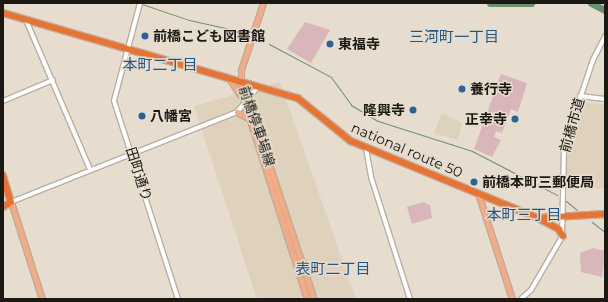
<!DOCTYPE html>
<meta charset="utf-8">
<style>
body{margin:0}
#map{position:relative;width:608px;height:302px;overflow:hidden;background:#e6ddce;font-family:Montserrat,"Noto Sans JP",sans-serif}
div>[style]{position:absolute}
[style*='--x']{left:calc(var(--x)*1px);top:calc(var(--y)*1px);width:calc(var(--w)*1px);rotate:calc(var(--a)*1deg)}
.built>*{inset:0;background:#dfd2bd}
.green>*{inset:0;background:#d9b6b9}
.stream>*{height:1px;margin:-0.5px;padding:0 0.5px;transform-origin:0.5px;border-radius:0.5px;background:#6b9070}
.river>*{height:7px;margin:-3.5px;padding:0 3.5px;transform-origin:3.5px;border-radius:3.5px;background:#6b9070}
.roads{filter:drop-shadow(1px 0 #b8afa2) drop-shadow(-1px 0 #b8afa2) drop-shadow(0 1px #b8afa2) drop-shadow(0 -1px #b8afa2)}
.minor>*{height:4px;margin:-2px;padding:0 2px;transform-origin:2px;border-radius:2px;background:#fff}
.major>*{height:5px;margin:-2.5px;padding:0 2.5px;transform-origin:2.5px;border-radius:2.5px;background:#f4aa82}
.highway>*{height:5.5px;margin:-2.75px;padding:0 2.75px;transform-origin:2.75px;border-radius:2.75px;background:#ec722e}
.dots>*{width:11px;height:11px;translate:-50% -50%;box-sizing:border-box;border:2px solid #e6ddce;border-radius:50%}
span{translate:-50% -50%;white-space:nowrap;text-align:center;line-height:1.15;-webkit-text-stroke:3px #e6ddce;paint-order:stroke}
.poi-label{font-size:14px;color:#1c1913;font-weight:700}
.left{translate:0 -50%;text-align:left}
.right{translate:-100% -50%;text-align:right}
.street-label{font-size:14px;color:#1c1913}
.neighbourhood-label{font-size:15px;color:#205789}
.frame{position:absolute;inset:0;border:4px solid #1c1913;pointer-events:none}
</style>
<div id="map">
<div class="built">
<i style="clip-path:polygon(280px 82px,356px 299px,257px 299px,194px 106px)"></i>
<i style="clip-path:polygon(586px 103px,605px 104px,605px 188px,566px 190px,567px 149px,582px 106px)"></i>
<i style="clip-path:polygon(442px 113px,462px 123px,458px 140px,434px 133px)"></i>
</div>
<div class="green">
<i style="clip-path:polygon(305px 22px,330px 30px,311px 63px,287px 49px)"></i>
<i style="clip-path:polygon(501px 74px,527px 83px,518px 112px,511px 109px,502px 133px,496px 131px,494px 137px,501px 140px,492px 157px,474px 149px)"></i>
<i style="clip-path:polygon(423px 202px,430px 205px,432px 218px,412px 224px,407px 207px)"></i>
<i style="clip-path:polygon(593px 248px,605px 251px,602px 277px,581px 272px,580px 253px)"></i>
</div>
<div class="stream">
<i style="--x:142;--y:4;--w:50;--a:18.8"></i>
<i style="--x:189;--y:20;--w:56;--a:12.3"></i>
<i style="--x:269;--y:44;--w:70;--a:28"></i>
<i style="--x:331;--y:77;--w:34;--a:54"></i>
<i style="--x:351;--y:105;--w:31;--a:31"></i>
<i style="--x:378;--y:121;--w:99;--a:17.7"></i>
<i style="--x:472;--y:151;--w:96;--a:27.4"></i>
<i style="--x:566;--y:201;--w:14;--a:39"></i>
<i style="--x:592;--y:222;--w:16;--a:38"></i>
</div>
<div class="river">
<i style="--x:490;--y:3;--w:41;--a:0"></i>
<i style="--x:591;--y:3;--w:16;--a:27"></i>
</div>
<div class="roads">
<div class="minor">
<i style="--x:140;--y:3;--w:101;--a:104.9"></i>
<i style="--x:114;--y:101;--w:208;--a:72.1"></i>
<i style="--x:26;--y:20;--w:162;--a:66.8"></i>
<i style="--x:580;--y:96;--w:25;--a:7"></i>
<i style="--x:3;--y:101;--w:54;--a:-22.8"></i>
<i style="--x:366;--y:148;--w:29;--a:80"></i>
<i style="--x:371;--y:177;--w:128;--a:72.3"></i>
<i style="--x:11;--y:202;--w:243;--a:-21.7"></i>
<i style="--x:237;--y:112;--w:33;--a:-50"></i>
<i style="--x:521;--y:299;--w:13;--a:-42"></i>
<i style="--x:531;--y:290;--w:61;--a:-59.7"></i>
<i style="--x:562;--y:237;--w:91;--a:-88.7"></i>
<i style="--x:564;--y:146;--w:91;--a:-71.4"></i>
<i style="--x:593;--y:60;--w:27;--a:-63"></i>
</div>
<div class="major">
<i style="--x:263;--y:3;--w:71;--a:108.2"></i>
<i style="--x:241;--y:70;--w:22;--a:90"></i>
<i style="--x:241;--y:92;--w:217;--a:72.3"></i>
<i style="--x:229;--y:78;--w:20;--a:57"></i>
<i style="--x:241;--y:80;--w:231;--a:71.6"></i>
<i style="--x:237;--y:112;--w:13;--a:29"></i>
<i style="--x:478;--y:193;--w:111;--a:72.2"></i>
<i style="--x:11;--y:202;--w:102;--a:72.3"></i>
</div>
<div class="highway">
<i style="--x:3;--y:13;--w:307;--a:16.1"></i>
<i style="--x:298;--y:98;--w:68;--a:39.1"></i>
<i style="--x:351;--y:141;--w:202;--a:22.4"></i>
<i style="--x:538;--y:218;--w:67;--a:-3.4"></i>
<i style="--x:3;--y:175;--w:28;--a:73"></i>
<i style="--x:3;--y:207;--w:9;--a:-32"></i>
<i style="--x:538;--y:218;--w:24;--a:28"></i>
<i style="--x:559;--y:229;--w:8;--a:60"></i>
</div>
</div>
<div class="dots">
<i style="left:145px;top:36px;background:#28649b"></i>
<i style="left:330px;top:44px;background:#28649b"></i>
<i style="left:462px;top:89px;background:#28649b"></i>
<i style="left:413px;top:110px;background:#28649b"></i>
<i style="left:142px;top:116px;background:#28649b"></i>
<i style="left:515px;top:119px;background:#28649b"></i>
<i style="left:474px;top:182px;background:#28649b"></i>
</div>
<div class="poi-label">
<span class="left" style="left:153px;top:36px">前橋こども図書館</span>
<span class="left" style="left:338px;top:44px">東福寺</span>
<span class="left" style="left:470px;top:89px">養行寺</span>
<span class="right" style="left:405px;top:110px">隆興寺</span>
<span class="left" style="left:150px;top:116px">八幡宮</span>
<span class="right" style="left:507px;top:119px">正幸寺</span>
<span class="left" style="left:482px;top:182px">前橋本町三郵便局</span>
</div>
<div class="street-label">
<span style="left:572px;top:125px;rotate:-74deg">前橋市道</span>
<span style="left:257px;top:126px;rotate:71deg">前橋停車場線</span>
<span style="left:407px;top:150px;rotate:23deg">national route 50</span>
<span style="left:139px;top:174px;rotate:72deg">田町通り</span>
</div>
<div class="neighbourhood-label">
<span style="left:454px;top:37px">三河町一丁目</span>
<span style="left:160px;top:65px">本町二丁目</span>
<span style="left:524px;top:215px">本町三丁目</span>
<span style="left:333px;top:269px">表町二丁目</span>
</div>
<div class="frame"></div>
</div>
